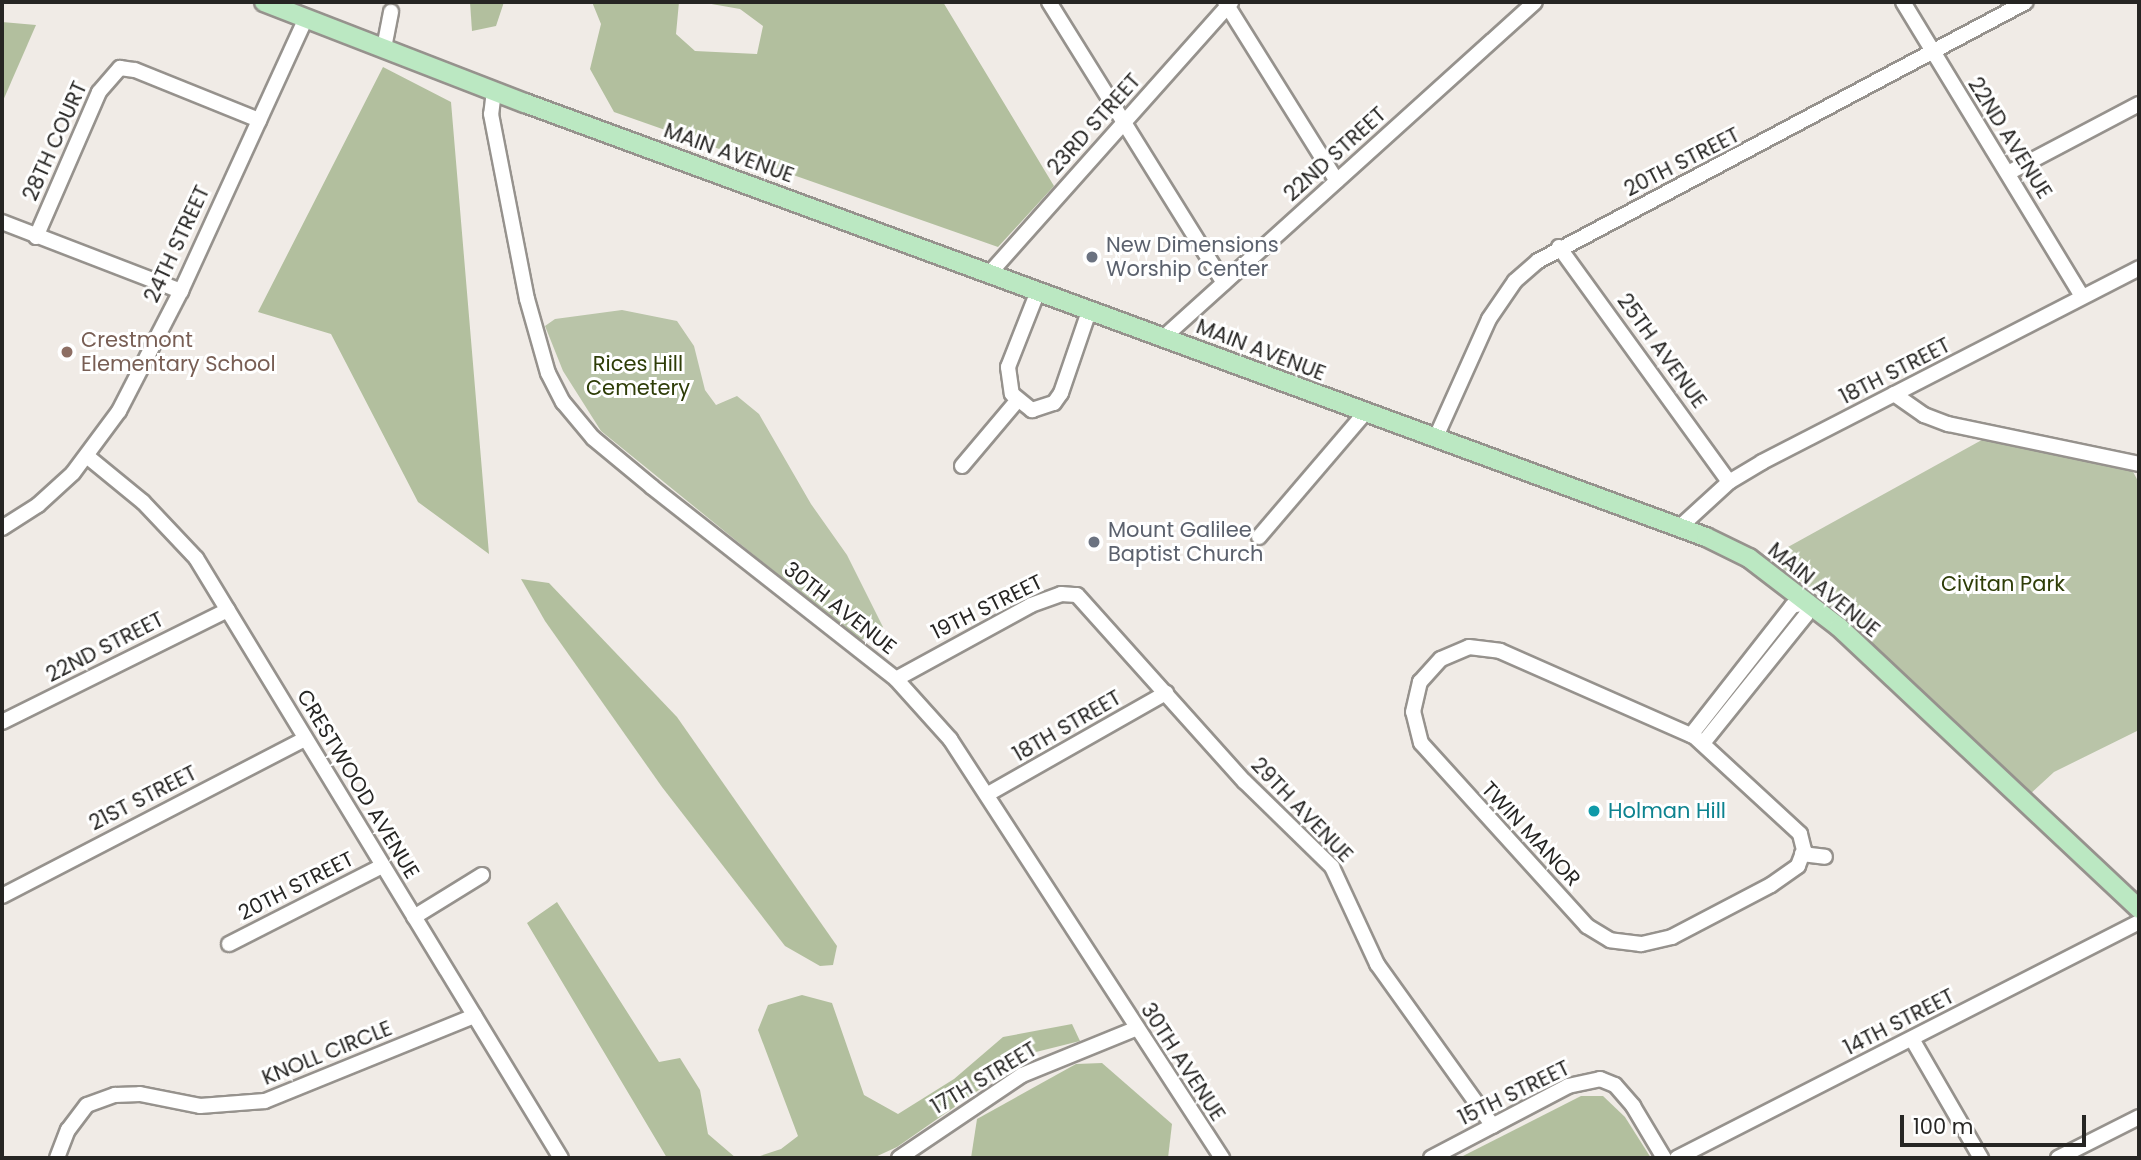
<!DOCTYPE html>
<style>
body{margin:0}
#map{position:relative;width:2141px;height:1160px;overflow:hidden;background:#f0ebe6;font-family:Poppins,sans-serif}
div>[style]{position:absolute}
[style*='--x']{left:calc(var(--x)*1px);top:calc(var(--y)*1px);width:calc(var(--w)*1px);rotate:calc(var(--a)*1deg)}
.green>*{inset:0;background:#b9c4a8}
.forest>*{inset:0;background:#b2bf9e}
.roads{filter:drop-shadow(2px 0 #96928d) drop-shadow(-2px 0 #96928d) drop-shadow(0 2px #96928d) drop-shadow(0 -2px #96928d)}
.minor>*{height:14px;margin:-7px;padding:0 7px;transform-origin:7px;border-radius:7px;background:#fff}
.major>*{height:18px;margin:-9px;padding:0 9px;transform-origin:9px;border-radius:9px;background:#bbe8c2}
.dots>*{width:19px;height:19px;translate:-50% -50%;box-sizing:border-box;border:4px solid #fff;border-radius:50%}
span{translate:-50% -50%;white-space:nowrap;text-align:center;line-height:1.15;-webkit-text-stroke:6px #fff;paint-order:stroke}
.street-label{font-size:21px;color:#262523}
.worship-label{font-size:21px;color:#5b616d}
.left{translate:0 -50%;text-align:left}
.education-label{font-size:21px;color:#785e54}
.park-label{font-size:21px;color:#2e3d07}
.culture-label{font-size:21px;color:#0d838f}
.frame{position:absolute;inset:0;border:4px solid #262523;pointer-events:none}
.scale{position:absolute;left:1900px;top:1115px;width:186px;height:32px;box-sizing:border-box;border:4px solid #262523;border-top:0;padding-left:9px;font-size:21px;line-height:24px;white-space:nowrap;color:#262523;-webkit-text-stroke:5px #fff;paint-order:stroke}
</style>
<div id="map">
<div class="green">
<i style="clip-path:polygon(622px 310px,677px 321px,694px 346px,705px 390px,716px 405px,737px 396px,759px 414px,811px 504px,847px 555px,883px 627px,860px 641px,601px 431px,563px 371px,545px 326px,555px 319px)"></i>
<i style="clip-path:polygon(1989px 436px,2100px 464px,2130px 466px,2139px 483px,2139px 730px,2054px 772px,2029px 795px,1816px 592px,1768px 558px)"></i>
</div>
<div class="forest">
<i style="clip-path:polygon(470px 2px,504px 2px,496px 26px,472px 31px)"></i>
<i style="clip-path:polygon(592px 2px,679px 2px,676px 34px,695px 51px,757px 54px,763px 26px,740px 9px,700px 2px,943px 2px,1054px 186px,998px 247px,614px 112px,590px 69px,601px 24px)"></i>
<i style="clip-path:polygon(2px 22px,36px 25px,2px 103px)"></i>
<i style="clip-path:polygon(383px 67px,451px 102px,489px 554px,418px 502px,331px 334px,258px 312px)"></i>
<i style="clip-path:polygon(521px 579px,549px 583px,677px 717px,837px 946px,833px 965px,820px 966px,785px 946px,662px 787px,545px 621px)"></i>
<i style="clip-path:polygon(557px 902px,659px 1062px,680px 1058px,700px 1090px,708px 1134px,736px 1158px,667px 1158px,527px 923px)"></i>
<i style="clip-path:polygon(802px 995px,832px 1003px,864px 1095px,898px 1114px,954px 1079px,1003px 1037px,1072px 1024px,1080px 1041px,1032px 1053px,897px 1147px,873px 1158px,754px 1158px,781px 1149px,798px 1136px,758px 1030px,768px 1005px)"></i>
<i style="clip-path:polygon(1102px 1063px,1172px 1124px,1168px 1158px,971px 1158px,977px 1119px,1076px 1064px)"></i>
<i style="clip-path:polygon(1581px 1096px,1603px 1096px,1625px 1117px,1651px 1158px,1459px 1158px)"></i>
</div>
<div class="roads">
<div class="minor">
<i style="--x:1049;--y:2;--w:331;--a:58.1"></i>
<i style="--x:1225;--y:2;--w:211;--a:58"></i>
<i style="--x:1903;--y:2;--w:344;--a:58.7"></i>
<i style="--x:384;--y:48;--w:37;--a:-79"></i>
<i style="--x:494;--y:91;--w:23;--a:97"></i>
<i style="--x:491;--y:114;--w:188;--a:79"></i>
<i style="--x:527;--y:299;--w:77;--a:74.2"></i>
<i style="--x:548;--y:373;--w:33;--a:63"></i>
<i style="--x:563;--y:402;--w:47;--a:50.2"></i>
<i style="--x:593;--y:438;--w:77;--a:39.7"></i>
<i style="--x:652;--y:487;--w:310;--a:38.2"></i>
<i style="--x:896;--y:679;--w:81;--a:48"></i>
<i style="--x:950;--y:739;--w:500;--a:57"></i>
<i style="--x:2008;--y:173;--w:148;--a:-27.8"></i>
<i style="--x:2;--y:222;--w:192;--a:21.1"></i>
<i style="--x:36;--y:237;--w:158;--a:-66.5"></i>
<i style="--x:99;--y:92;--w:32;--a:-49"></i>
<i style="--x:120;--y:68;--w:15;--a:8"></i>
<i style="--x:135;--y:70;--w:134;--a:22"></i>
<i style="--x:1559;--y:247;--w:290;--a:54.1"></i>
<i style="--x:989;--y:274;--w:364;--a:-48.3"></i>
<i style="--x:1038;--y:291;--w:82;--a:111.5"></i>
<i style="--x:1008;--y:367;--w:27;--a:82"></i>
<i style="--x:1012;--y:394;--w:26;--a:39"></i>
<i style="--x:1032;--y:410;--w:23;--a:-18"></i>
<i style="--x:1054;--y:403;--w:12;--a:-55"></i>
<i style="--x:1061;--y:393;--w:87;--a:-71.1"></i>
<i style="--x:1163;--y:338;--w:501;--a:-42.09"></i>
<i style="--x:1894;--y:394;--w:37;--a:35"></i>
<i style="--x:1924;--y:415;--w:26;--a:21"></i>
<i style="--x:1948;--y:424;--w:195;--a:11.8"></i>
<i style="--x:1436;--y:437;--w:129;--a:-65.8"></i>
<i style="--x:1489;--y:319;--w:46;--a:-55.6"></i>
<i style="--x:1515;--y:281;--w:30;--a:-41"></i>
<i style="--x:1538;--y:261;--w:552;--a:-27.96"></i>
<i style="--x:88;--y:457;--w:71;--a:39.3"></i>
<i style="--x:143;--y:502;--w:77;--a:46.6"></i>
<i style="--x:196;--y:558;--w:702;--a:58.69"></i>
<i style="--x:962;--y:466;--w:85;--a:-49.8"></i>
<i style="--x:1681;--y:526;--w:65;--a:-42.5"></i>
<i style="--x:1729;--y:482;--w:39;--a:-31"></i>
<i style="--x:1762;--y:462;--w:424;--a:-27.2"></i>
<i style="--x:2;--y:528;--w:43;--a:-32.6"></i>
<i style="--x:38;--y:505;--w:47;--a:-42.4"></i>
<i style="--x:73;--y:473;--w:77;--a:-53.4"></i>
<i style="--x:119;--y:411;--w:135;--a:-62.7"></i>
<i style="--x:181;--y:291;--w:300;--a:-65.4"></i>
<i style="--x:1259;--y:537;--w:162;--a:-49.5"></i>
<i style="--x:1469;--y:647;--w:31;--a:7"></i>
<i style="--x:1500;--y:651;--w:213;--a:23.8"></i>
<i style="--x:1695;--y:737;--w:143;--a:42.7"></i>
<i style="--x:1800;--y:834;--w:16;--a:76"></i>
<i style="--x:1804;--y:850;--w:17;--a:111"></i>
<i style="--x:1798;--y:866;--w:33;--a:145"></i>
<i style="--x:1771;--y:885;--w:112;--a:152.3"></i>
<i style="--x:1672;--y:937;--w:32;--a:167"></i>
<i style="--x:1641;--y:944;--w:31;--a:-173"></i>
<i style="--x:1610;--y:940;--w:27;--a:-149"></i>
<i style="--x:1587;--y:926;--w:247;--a:-132.2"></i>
<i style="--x:1421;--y:743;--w:32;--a:-104"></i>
<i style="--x:1413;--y:712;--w:31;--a:-77"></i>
<i style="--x:1420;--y:682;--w:31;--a:-48"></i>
<i style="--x:1441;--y:659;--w:30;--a:-23"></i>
<i style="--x:896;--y:679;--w:154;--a:-28.7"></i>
<i style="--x:1031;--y:605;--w:32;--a:-20"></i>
<i style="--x:1061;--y:594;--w:16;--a:4"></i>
<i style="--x:1077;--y:595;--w:251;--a:48.1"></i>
<i style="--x:1245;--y:782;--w:122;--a:44.3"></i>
<i style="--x:1332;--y:867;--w:107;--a:65.1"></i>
<i style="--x:1377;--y:964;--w:199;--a:54.4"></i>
<i style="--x:2;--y:722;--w:252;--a:-26.4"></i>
<i style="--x:1691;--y:735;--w:164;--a:-51.9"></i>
<i style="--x:1792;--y:606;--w:17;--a:-13"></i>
<i style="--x:1809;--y:602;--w:13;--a:103"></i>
<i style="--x:1806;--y:615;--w:164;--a:128.8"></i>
<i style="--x:988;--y:794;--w:205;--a:-29.6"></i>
<i style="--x:1802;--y:854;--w:23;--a:7"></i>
<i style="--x:2;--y:896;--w:341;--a:-27.4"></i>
<i style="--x:414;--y:917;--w:80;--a:-31.7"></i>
<i style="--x:229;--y:944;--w:172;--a:-27"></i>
<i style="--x:1912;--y:1039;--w:138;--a:59.9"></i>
<i style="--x:57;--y:1158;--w:30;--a:-69"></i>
<i style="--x:68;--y:1130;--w:31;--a:-53"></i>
<i style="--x:87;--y:1105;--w:30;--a:-20"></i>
<i style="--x:115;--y:1095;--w:25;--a:-2"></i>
<i style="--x:140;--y:1094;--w:61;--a:11.3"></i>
<i style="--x:200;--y:1106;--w:65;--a:-4.4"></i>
<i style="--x:265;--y:1101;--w:226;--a:-22.1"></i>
<i style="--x:899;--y:1158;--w:148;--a:-34"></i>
<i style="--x:1022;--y:1075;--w:122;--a:-22.2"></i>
<i style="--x:1431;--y:1158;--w:155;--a:-27.7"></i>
<i style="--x:1568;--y:1086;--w:33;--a:-12"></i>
<i style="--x:1600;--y:1079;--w:16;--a:22"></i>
<i style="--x:1615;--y:1085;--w:28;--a:49"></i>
<i style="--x:1633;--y:1106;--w:61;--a:59.2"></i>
<i style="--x:1677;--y:1158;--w:519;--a:-27.06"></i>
<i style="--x:2058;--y:1158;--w:91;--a:-26.8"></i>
</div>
<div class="major">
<i style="--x:264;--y:2;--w:280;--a:21.2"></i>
<i style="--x:525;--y:103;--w:1258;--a:20.18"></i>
<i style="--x:1706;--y:537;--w:48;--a:26"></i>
<i style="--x:1749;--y:558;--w:113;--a:37.5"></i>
<i style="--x:1839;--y:627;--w:412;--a:43.2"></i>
</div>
</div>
<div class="dots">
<i style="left:1092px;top:257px;background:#6b7280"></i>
<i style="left:67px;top:352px;background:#8d6e63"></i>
<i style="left:1094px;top:542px;background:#6b7280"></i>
<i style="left:1594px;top:811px;background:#0f9aa8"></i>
</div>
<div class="street-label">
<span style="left:1094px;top:124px;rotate:-48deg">23RD STREET</span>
<span style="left:2010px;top:138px;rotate:58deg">22ND AVENUE</span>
<span style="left:55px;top:141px;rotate:-66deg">28TH COURT</span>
<span style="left:729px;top:153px;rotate:20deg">MAIN AVENUE</span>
<span style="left:1335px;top:154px;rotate:-42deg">22ND STREET</span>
<span style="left:1682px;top:162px;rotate:-27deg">20TH STREET</span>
<span style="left:177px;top:244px;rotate:-65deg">24TH STREET</span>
<span style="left:1261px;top:350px;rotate:21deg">MAIN AVENUE</span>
<span style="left:1662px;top:351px;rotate:54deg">25TH AVENUE</span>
<span style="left:1895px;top:371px;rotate:-27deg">18TH STREET</span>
<span style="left:1824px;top:590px;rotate:39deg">MAIN AVENUE</span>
<span style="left:987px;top:607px;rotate:-26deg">19TH STREET</span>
<span style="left:840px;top:608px;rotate:38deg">30TH AVENUE</span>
<span style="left:105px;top:647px;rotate:-27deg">22ND STREET</span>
<span style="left:1067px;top:726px;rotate:-30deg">18TH STREET</span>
<span style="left:358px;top:784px;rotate:59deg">CRESTWOOD AVENUE</span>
<span style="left:143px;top:798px;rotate:-27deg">21ST STREET</span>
<span style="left:1302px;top:810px;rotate:46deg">29TH AVENUE</span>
<span style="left:1531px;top:834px;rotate:47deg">TWIN MANOR</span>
<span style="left:296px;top:886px;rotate:-27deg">20TH STREET</span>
<span style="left:1899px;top:1022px;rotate:-27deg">14TH STREET</span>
<span style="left:327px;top:1053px;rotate:-22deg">KNOLL CIRCLE</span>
<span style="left:1183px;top:1062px;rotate:57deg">30TH AVENUE</span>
<span style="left:984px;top:1078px;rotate:-31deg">17TH STREET</span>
<span style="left:1514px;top:1093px;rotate:-26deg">15TH STREET</span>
</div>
<div class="worship-label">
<span class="left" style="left:1106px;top:257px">New Dimensions<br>Worship Center</span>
<span class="left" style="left:1108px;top:542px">Mount Galilee<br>Baptist Church</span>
</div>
<div class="education-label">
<span class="left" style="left:81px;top:352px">Crestmont<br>Elementary School</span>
</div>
<div class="park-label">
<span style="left:638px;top:376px">Rices Hill<br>Cemetery</span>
<span style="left:2003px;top:584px">Civitan Park</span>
</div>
<div class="culture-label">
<span class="left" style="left:1608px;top:811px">Holman Hill</span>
</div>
<div class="frame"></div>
<div class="scale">100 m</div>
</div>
